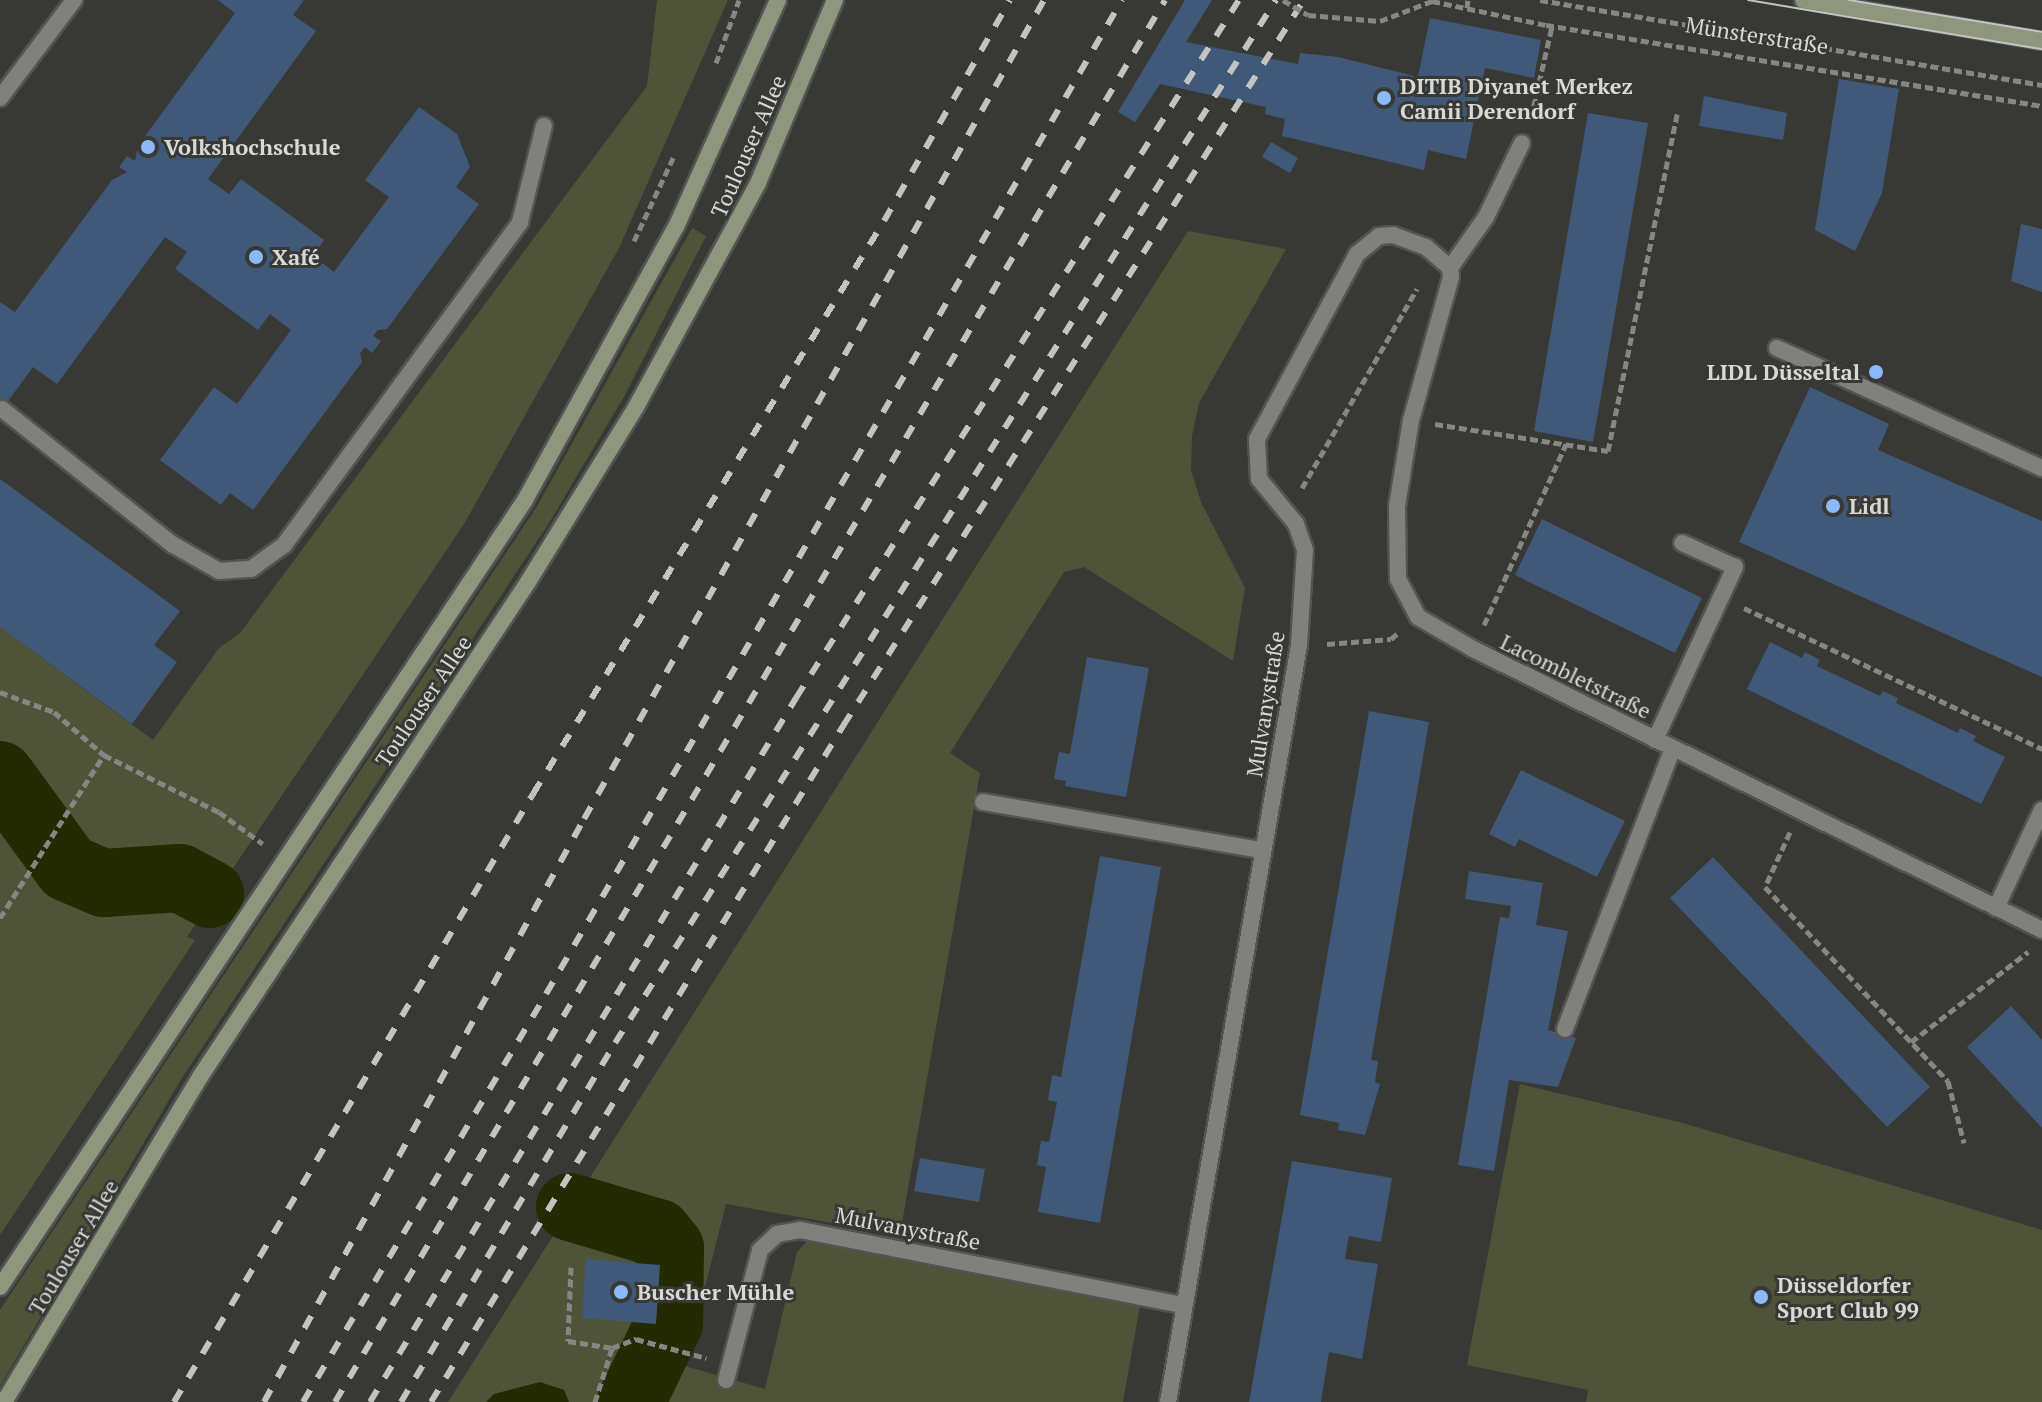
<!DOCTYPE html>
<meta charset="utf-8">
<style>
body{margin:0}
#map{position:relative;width:2042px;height:1402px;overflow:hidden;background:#383835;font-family:"PT Serif",serif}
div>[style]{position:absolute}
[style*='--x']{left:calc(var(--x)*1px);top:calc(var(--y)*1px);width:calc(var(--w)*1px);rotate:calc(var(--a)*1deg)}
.green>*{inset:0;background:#4f5439}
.water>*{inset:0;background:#242a01}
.river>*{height:68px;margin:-34px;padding:0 34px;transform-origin:34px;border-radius:34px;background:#242a01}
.building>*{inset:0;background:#415979}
.path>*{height:5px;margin-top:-2.5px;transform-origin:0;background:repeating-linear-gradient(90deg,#868784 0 8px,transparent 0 12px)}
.roads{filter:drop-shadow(2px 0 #535451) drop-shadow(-2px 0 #535451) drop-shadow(0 2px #535451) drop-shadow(0 -2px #535451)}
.lane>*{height:16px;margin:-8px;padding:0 8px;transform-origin:8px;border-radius:8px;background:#80817e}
.street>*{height:16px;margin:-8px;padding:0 8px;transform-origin:8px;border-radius:8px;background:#80817e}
.secondary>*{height:16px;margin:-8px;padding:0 8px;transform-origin:8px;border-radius:8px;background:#90957d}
.tram>*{height:2px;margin:-1px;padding:0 1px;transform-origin:1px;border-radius:1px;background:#c3c4c2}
.rail>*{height:6px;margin-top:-3px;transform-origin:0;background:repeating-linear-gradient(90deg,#c3c4c2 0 14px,transparent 0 28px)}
.path-bridge>*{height:5px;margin-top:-2.5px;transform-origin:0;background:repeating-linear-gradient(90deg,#868784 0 8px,transparent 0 12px)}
.dots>*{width:22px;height:22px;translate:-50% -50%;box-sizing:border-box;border:4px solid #383835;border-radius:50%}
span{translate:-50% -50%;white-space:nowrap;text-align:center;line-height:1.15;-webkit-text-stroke:6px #383835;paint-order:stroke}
.street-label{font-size:22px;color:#d8d9d7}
.poi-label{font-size:22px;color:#d8d9d7;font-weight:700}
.left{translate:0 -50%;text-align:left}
.right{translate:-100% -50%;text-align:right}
</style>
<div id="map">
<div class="green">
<i style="clip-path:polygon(657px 0,728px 0,619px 248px,464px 524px,187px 937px,195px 940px,0 1235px,0 627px,153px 740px,219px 648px,240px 633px,647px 86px)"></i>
<i style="clip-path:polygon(692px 228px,706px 236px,625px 395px,549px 523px,182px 1078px,0 1386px,0 1310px,536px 508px)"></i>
<i style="clip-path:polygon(1188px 231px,1286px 249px,1199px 403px,1192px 436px,1191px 470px,1201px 502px,1245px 588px,1233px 661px,1084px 567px,1064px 572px,950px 753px,980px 773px,900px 1235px,726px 1204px,685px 1366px,765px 1389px,797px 1252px,811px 1237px,1140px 1305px,1123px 1402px,448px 1402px)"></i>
<i style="clip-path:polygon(1520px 1084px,1683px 1123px,2042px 1230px,2042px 1402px,1586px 1402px,1588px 1390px,1467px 1365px)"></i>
</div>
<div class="water">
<i style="clip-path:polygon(540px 1382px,564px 1390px,569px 1402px,486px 1402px,494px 1394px)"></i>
</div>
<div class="river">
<i style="--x:0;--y:775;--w:115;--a:53.8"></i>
<i style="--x:68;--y:868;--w:39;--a:23"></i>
<i style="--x:104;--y:883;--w:76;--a:-3.8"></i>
<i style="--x:180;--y:878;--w:34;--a:28"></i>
<i style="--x:570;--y:1207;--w:92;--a:16.5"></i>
<i style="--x:658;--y:1233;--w:19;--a:51"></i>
<i style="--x:670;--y:1248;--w:75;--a:90.8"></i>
<i style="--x:669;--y:1323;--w:88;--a:115.7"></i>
</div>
<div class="building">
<i style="clip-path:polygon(218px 0,304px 0,293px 15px,316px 31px,208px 179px,229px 194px,241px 179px,324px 240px,313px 256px,334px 272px,389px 197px,365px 180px,419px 107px,457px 134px,470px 167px,456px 187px,479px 204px,387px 329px,378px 330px,373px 336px,381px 341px,372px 353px,365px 347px,360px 353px,362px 362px,253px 510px,230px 493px,221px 505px,160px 460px,214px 387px,237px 404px,291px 330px,270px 314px,258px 330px,175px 269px,187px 252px,165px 237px,57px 384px,33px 367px,0 412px,0 302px,15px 312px,112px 180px,127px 172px,119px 167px,127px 156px,135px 161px,138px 146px,235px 13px)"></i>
<i style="clip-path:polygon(1185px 0,1212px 0,1186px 42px,1298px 64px,1300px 53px,1338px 57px,1418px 77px,1430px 18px,1541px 40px,1534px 78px,1485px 68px,1466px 159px,1428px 150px,1424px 170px,1282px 136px,1285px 119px,1265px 114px,1266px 107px,1160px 84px,1135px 122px,1118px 112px)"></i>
<i style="clip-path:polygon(1839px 79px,1899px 89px,1882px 193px,1855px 251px,1815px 230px)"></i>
<i style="clip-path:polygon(1704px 96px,1787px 113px,1783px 140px,1699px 126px)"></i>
<i style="clip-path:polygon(1588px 113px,1648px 123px,1593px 442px,1534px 431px)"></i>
<i style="clip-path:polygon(1271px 142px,1298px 158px,1290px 173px,1262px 157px)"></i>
<i style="clip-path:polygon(2021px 224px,2042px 229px,2042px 292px,2011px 281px)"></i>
<i style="clip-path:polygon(1810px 387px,1889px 424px,1878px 450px,2042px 521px,2042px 677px,1739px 542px)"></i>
<i style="clip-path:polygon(0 479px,180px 611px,154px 645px,177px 662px,132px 724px,0 627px)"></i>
<i style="clip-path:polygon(1542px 519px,1702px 598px,1675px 653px,1515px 575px)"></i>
<i style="clip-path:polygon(1770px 642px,1802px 658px,1805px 652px,1820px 660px,1817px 666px,1880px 696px,1883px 691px,1898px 698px,1896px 703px,1958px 733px,1960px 728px,1976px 736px,1973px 741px,2005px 757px,1981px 804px,1747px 689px)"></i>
<i style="clip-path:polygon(1087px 657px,1149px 668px,1126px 797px,1065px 786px,1066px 781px,1054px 779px,1059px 752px,1070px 754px)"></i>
<i style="clip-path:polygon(1369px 711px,1429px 722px,1371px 1060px,1378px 1061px,1375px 1082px,1380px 1084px,1365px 1135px,1338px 1130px,1339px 1123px,1300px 1115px)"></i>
<i style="clip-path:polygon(1521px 770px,1625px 821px,1597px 877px,1519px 839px,1515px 847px,1489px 834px)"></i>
<i style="clip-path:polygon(1100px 856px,1161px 867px,1100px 1223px,1038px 1212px,1046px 1167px,1037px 1165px,1041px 1141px,1049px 1142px,1057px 1102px,1048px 1100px,1052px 1075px,1061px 1077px)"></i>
<i style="clip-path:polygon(1713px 857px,1930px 1087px,1887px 1127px,1670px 898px)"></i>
<i style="clip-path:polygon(1469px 871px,1543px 883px,1536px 925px,1568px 931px,1548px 1030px,1576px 1038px,1558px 1087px,1509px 1080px,1494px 1171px,1458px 1165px,1500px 917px,1509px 918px,1511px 906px,1465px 899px)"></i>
<i style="clip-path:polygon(2011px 1006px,2042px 1040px,2042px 1128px,1967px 1047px)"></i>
<i style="clip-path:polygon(920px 1158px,985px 1169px,979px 1202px,914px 1191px)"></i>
<i style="clip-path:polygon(1292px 1161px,1392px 1178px,1381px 1242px,1349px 1236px,1347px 1246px,1345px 1259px,1378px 1264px,1362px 1359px,1329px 1352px,1321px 1402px,1249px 1402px)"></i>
<i style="clip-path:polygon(586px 1259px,660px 1265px,656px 1324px,582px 1318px)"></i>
</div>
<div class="path">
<i style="--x:1540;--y:0;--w:509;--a:9.61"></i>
<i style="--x:1467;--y:8;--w:8;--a:-83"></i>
<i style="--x:1546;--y:25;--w:503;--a:9.27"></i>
<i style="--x:716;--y:63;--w:67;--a:-69.9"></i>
<i style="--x:1531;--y:118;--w:94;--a:-77.1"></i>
<i style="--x:634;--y:241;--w:94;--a:-64.8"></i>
<i style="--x:1435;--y:424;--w:175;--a:8.9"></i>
<i style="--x:1608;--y:451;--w:347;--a:-78.4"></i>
<i style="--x:1302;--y:488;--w:230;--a:-60"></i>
<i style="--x:1744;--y:608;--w:330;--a:25.3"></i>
<i style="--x:1484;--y:625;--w:199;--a:-65.6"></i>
<i style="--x:1327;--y:644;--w:64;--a:-4.5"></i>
<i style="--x:1391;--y:639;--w:9;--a:-41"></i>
<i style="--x:0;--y:692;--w:58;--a:20.3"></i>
<i style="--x:54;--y:712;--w:66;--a:40.7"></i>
<i style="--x:104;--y:755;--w:128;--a:26.4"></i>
<i style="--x:219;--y:812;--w:54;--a:36"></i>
<i style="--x:1790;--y:832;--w:60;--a:114.4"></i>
<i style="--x:1765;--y:887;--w:267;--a:46.7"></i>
<i style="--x:1948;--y:1081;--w:64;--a:75.5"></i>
<i style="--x:0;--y:918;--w:193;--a:-57.5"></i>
<i style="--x:1911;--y:1042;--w:148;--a:-37.6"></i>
<i style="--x:571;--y:1267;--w:74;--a:92.3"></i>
<i style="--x:568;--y:1341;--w:45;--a:9"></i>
<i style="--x:612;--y:1348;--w:26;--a:-21"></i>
<i style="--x:636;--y:1339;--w:73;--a:15.2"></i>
<i style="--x:595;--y:1402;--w:57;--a:-72.5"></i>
</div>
<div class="roads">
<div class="lane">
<i style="--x:1450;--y:268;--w:62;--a:-54.8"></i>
<i style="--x:1486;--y:217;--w:82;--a:-64.1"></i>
<i style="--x:1777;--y:348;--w:291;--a:24.4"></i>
<i style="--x:2;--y:409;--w:217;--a:38.5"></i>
<i style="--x:172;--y:544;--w:54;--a:29.9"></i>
<i style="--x:219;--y:571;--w:32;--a:-4"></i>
<i style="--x:251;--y:569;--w:41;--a:-36"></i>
<i style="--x:284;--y:545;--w:400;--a:-53.8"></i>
<i style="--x:520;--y:222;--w:99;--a:-76"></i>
<i style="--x:1655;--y:740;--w:191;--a:-65.2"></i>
<i style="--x:1735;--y:567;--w:58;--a:-155.6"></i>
<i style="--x:983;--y:802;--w:283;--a:9.8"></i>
<i style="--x:1565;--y:1029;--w:301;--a:-69"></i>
<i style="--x:726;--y:1380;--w:134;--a:-75.3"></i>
<i style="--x:760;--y:1250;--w:23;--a:-43"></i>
<i style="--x:777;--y:1234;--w:23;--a:-10"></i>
<i style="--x:800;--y:1230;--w:391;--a:11.1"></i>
</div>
<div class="street">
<i style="--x:0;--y:98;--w:123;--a:-52.9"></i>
<i style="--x:1996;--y:908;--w:108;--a:-64.9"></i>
<i style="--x:1168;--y:1402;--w:768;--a:-80.18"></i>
<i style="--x:1299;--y:645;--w:95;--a:-86.4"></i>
<i style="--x:1305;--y:550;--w:28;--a:-109"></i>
<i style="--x:1296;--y:524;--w:58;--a:-129.4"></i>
<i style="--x:1259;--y:479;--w:40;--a:-92.9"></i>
<i style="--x:1257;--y:439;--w:210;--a:-61.6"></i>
<i style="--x:1357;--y:254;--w:28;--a:-39"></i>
<i style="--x:1379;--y:236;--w:14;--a:-4"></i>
<i style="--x:1393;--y:235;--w:35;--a:20"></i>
<i style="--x:1426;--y:247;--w:32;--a:41"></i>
<i style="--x:1450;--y:268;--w:9;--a:84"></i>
<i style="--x:1451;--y:277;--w:148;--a:105.6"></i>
<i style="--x:1411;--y:420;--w:87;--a:99.2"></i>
<i style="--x:1397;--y:506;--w:73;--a:89.2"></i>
<i style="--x:1398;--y:579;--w:43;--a:62.2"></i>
<i style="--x:1418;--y:617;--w:64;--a:30.2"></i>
<i style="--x:1473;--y:649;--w:635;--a:26.28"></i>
</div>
<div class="secondary">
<i style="--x:1803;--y:0;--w:242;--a:9.7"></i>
<i style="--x:0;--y:1287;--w:946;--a:-56.29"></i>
<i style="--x:525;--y:500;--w:312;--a:-61.1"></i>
<i style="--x:676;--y:227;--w:249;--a:-65.8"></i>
<i style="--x:4;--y:1402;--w:380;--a:-58.9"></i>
<i style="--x:200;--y:1077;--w:594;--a:-56.47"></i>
<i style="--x:528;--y:582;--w:206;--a:-58.3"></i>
<i style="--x:636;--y:407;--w:255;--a:-61.4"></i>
<i style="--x:758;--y:183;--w:199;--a:-67.2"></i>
</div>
</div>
<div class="tram">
<i style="--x:1748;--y:0;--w:298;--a:9.5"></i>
<i style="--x:1849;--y:0;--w:196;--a:9.4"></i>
</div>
<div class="rail">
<i style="--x:174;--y:1402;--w:706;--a:-59.44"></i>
<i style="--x:533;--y:794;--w:672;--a:-58.51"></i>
<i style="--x:884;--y:221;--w:254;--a:-60.3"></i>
<i style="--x:264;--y:1402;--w:665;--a:-61.24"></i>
<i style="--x:584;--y:819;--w:939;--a:-60.68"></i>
<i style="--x:303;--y:1402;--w:475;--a:-59.2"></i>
<i style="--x:546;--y:994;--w:1149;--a:-59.91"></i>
<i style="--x:335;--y:1402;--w:1629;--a:-59.37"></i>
<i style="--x:370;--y:1402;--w:823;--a:-58.82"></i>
<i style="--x:796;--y:698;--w:827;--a:-57.6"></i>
<i style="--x:401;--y:1402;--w:418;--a:-59.2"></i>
<i style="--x:615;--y:1043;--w:1235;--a:-57.64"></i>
<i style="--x:431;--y:1402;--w:792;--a:-58.64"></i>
<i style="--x:843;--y:726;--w:860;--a:-57.59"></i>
</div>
<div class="path-bridge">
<i style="--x:1283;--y:0;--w:29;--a:31"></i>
<i style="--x:1308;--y:15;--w:72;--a:4.8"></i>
<i style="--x:1380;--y:21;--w:56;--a:-21"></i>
<i style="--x:1432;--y:1;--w:116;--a:11.9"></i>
</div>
<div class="dots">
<i style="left:1384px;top:98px;background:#8abafc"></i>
<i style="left:148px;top:147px;background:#8abafc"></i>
<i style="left:256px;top:257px;background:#8abafc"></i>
<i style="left:1876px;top:372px;background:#8abafc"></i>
<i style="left:1833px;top:506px;background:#8abafc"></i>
<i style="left:621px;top:1292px;background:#8abafc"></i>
<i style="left:1761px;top:1297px;background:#8abafc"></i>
</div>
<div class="street-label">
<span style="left:1757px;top:35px;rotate:9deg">Münsterstraße</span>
<span style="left:748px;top:146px;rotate:-66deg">Toulouser Allee</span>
<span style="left:1576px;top:676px;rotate:26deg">Lacombletstraße</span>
<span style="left:423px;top:701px;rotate:-56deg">Toulouser Allee</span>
<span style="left:1265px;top:704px;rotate:-81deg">Mulvanystraße</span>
<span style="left:908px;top:1228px;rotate:11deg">Mulvanystraße</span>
<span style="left:73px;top:1247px;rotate:-59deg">Toulouser Allee</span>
</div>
<div class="poi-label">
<span class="left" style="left:1400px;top:98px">DITIB Diyanet Merkez<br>Camii Derendorf</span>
<span class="left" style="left:164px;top:147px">Volkshochschule</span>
<span class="left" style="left:272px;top:257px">Xafé</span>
<span class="right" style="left:1860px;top:372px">LIDL Düsseltal</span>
<span class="left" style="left:1849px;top:506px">Lidl</span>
<span class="left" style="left:1777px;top:1297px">Düsseldorfer<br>Sport Club 99</span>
<span class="left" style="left:637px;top:1292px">Buscher Mühle</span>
</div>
</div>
